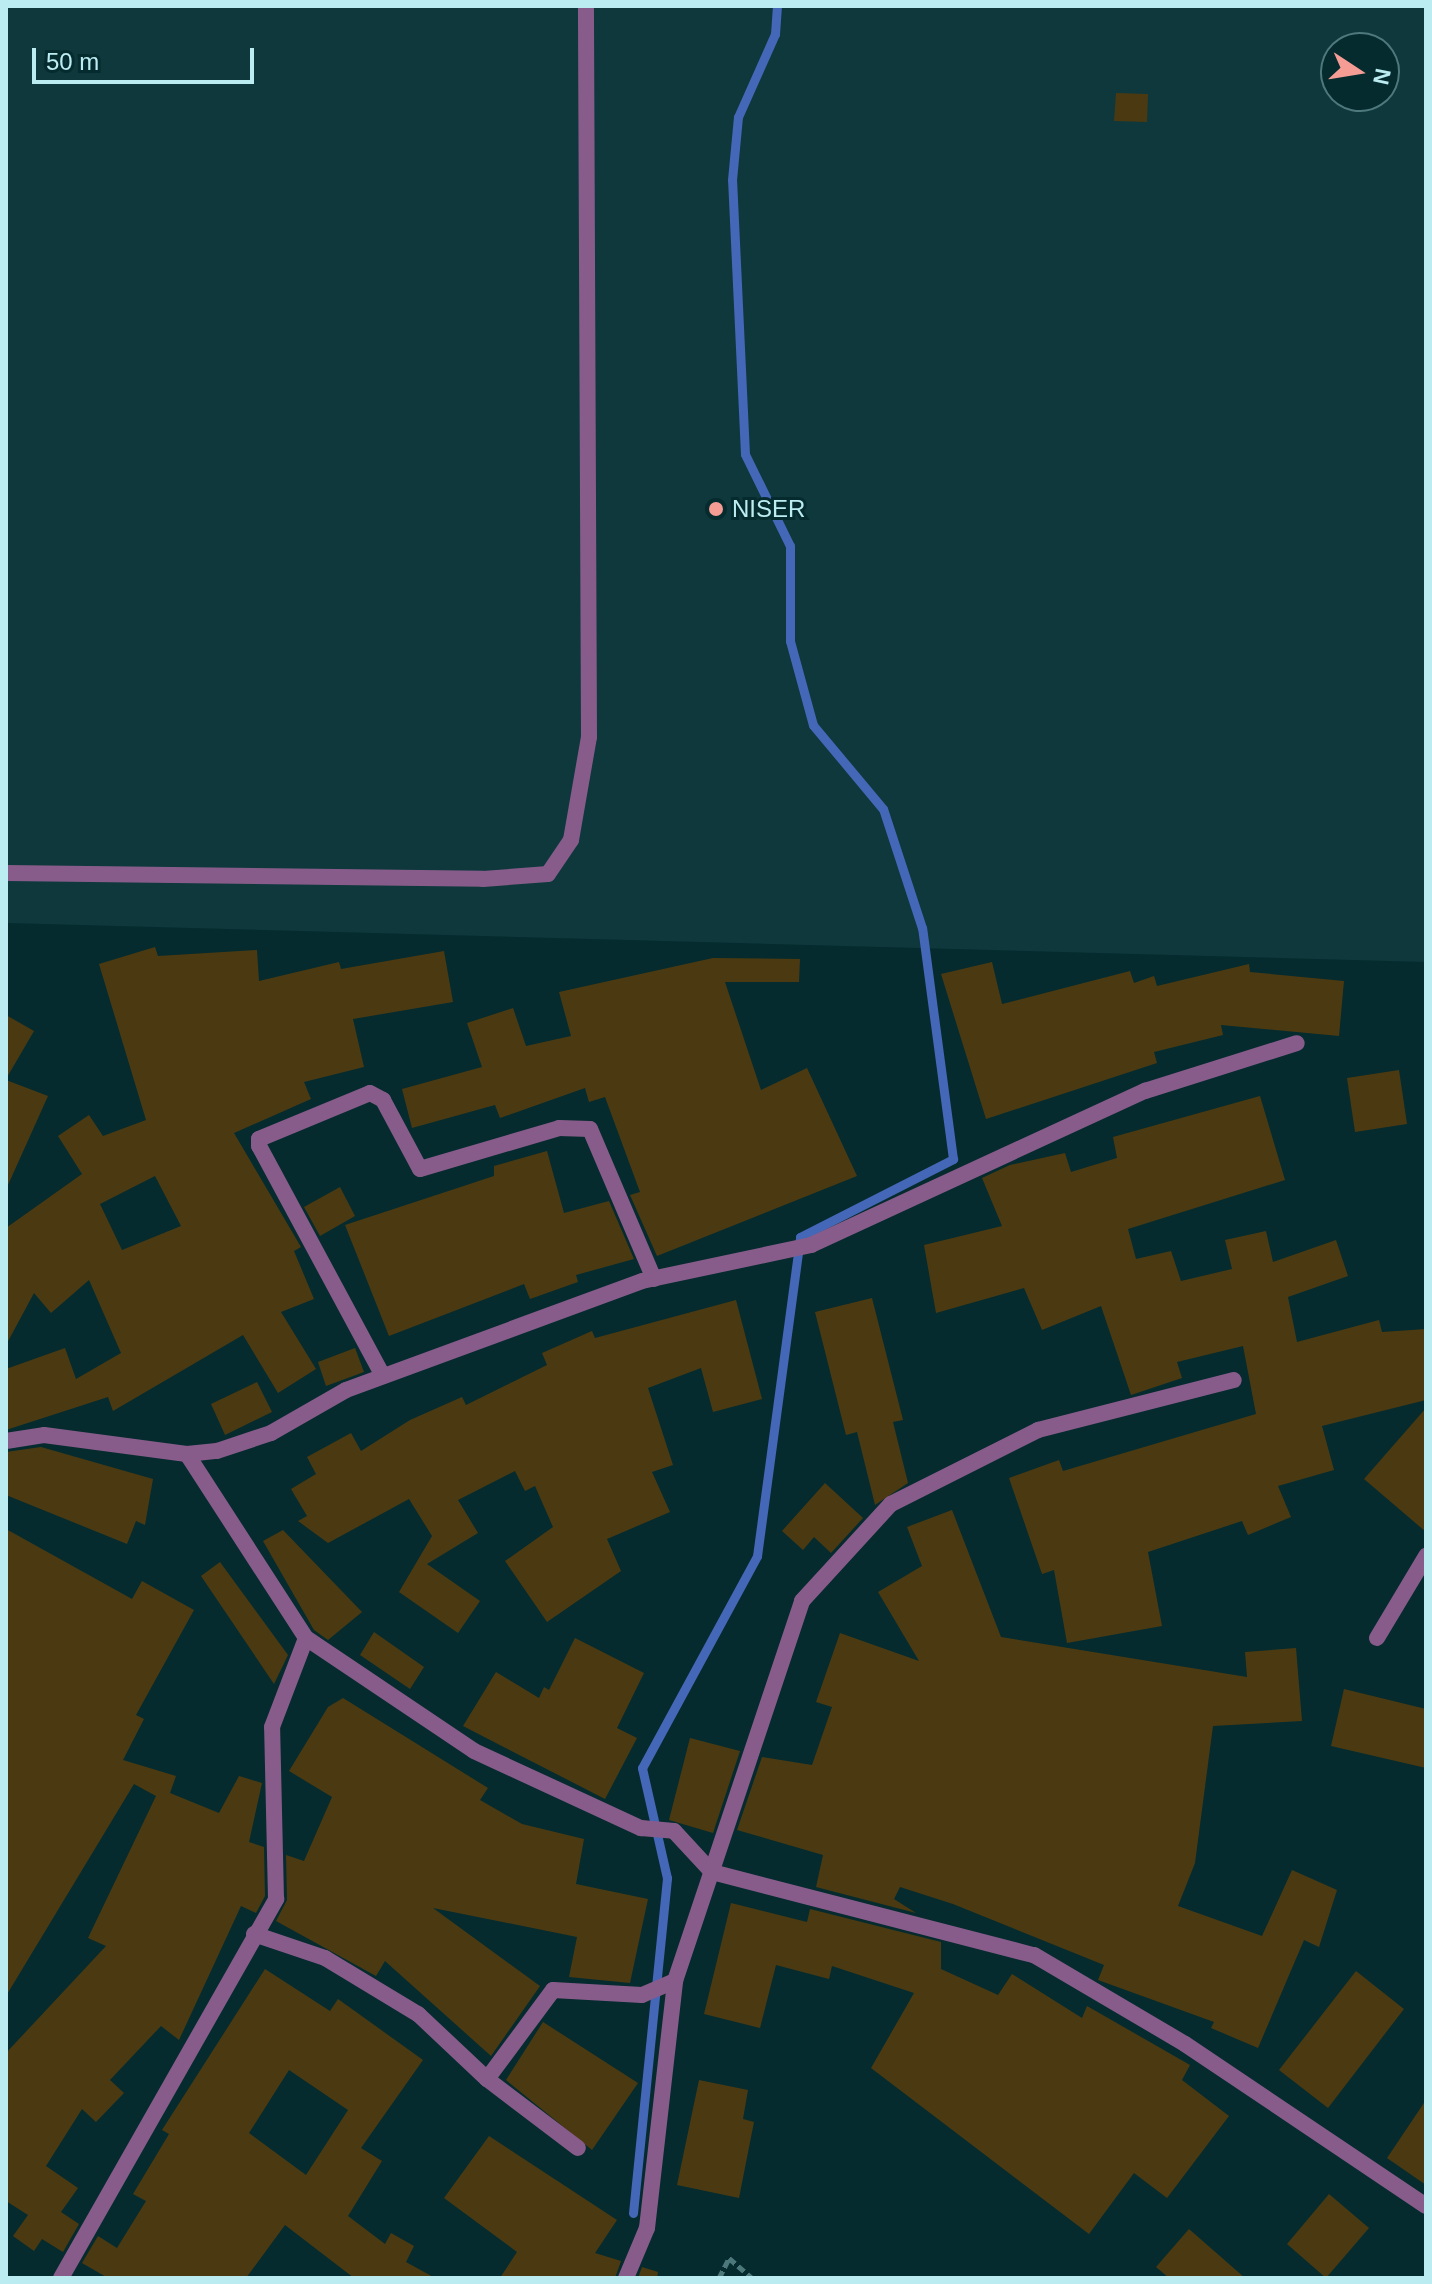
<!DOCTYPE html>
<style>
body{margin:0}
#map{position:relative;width:1432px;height:2284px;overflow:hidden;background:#052b2e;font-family:Arial,sans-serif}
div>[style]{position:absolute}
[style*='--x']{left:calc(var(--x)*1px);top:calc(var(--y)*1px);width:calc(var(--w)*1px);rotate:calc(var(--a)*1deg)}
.built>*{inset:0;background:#0e383c}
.stream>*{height:9px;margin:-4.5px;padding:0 4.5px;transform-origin:4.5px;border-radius:4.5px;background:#4567b7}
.building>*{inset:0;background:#4b3a11}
.path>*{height:5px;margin-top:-2.5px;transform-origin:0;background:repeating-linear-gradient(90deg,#4c777b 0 8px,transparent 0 12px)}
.lane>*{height:16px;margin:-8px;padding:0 8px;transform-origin:8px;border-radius:8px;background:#885c8a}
.street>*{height:16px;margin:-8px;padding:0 8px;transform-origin:8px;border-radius:8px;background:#885c8a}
.dots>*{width:22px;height:22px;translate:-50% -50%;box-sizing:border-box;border:4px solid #052b2e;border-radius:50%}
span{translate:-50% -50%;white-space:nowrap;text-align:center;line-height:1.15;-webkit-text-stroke:6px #052b2e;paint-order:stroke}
.poi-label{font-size:24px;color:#bbecf2}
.left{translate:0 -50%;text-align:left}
.frame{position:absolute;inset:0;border:8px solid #bbecf2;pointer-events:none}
.north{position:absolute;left:1320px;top:32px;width:80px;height:80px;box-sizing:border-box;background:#052b2e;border:2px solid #4e787c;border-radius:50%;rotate:102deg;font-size:22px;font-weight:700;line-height:32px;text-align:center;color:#bbecf2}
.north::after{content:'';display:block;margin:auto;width:28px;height:36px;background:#f59c94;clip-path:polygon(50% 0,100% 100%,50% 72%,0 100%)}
.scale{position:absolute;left:32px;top:48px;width:222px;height:36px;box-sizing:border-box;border:4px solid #bbecf2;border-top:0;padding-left:10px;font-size:24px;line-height:28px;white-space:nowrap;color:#bbecf2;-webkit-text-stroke:6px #052b2e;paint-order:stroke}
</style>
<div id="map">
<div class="built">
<i style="clip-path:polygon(evenodd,6px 6px,1426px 6px,1426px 962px,6px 923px,6px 6px,1336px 48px,1384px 48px,1384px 96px,1336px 96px,1336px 48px)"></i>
</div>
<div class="stream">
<i style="--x:633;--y:2213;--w:337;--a:-84.2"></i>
<i style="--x:667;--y:1878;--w:113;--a:-102.8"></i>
<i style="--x:642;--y:1768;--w:241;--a:-61.5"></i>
<i style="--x:757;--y:1556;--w:322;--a:-82.3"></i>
<i style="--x:800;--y:1237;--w:172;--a:-27"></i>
<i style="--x:953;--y:1159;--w:233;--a:-97.6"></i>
<i style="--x:922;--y:928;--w:125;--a:-108.1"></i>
<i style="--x:883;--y:809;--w:109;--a:-129.8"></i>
<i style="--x:813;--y:725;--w:87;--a:-105.3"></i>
<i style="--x:790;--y:641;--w:95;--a:-90"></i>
<i style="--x:790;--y:546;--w:102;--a:-116.1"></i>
<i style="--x:745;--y:454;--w:274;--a:-92.7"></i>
<i style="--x:732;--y:180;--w:63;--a:-84.6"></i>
<i style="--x:738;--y:117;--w:91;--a:-66"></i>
<i style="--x:775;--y:34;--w:28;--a:-86"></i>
</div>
<div class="building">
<i style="clip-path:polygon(1116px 93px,1148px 94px,1147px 122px,1114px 121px)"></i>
<i style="clip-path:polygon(evenodd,155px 947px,158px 956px,257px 950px,259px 981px,339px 962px,341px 969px,444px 951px,453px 1002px,353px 1019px,364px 1067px,304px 1082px,311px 1099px,234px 1133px,301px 1247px,294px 1251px,314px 1299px,281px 1312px,316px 1369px,278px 1393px,243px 1335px,113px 1411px,108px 1397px,6px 1430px,6px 1369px,65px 1348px,76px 1379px,121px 1353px,89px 1280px,51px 1313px,34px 1293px,6px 1345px,6px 1228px,82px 1174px,58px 1136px,89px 1115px,103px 1136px,146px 1120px,99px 964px,155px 947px,155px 1176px,181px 1226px,122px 1250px,100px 1204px,155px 1176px)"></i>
<i style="clip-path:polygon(713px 958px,800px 959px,799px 982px,725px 982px,761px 1090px,807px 1068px,857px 1176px,657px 1256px,630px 1195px,640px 1192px,605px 1097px,589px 1102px,585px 1088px,500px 1118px,495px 1105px,412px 1128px,402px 1089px,482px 1067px,467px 1023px,513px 1008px,526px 1046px,571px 1036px,559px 992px)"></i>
<i style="clip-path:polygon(992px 962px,1002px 1004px,1130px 971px,1134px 983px,1154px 976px,1157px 986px,1249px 964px,1250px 972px,1344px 981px,1339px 1036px,1221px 1025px,1223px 1035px,1154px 1052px,1157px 1063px,986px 1119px,941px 974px)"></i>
<i style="clip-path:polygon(6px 1015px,34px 1031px,6px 1079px)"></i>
<i style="clip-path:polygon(1399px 1070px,1407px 1124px,1355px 1132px,1347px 1078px)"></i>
<i style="clip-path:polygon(6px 1080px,48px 1096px,8px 1185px,6px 1185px)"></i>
<i style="clip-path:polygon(1260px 1096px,1285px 1180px,1128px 1229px,1136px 1259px,1171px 1251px,1181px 1281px,1232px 1269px,1225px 1240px,1266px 1231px,1273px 1262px,1336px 1240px,1348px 1276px,1288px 1297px,1297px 1342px,1379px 1320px,1382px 1332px,1426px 1329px,1426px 1400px,1322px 1426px,1334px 1470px,1278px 1486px,1291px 1517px,1248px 1535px,1242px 1521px,1148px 1552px,1162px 1626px,1067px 1643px,1054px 1570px,1042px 1574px,1009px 1478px,1059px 1460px,1063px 1471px,1256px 1414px,1243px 1346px,1177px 1362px,1182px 1378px,1131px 1395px,1101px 1306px,1042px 1330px,1024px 1288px,936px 1313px,924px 1245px,1002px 1226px,982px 1178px,1010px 1165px,1065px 1153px,1071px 1172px,1117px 1158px,1113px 1137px)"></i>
<i style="clip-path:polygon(547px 1151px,564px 1213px,609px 1201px,634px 1259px,576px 1275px,578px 1282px,530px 1299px,524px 1284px,389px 1336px,345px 1225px,494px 1176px,494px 1166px)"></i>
<i style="clip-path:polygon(340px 1187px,355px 1216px,320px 1236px,304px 1207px)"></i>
<i style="clip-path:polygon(872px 1298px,903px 1420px,893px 1422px,908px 1483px,875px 1505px,857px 1432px,846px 1435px,815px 1312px)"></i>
<i style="clip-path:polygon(736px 1300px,762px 1399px,713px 1412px,701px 1368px,648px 1388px,673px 1465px,652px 1472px,670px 1512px,607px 1539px,621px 1571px,547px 1622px,505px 1561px,553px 1527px,535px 1486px,525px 1491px,515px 1471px,458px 1500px,478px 1533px,427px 1564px,480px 1601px,458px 1633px,399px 1592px,432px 1536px,409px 1499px,328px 1543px,298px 1521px,307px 1516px,291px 1489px,316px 1474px,307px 1457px,351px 1433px,361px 1451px,410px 1420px,462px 1397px,466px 1405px,547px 1365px,542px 1353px,592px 1331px,595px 1338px)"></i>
<i style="clip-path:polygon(355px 1348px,364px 1372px,326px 1386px,318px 1362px)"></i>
<i style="clip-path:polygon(257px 1382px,272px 1412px,225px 1435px,211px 1404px)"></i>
<i style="clip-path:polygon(1426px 1408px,1426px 1532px,1364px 1479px)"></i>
<i style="clip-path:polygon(41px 1447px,153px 1479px,145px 1525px,136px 1521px,127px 1544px,6px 1495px,6px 1452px)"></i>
<i style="clip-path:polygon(825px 1483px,863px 1518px,831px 1553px,814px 1537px,803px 1550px,782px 1531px)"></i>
<i style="clip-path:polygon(952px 1510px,1001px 1637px,1247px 1677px,1245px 1652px,1296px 1648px,1302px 1721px,1213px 1726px,1195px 1863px,1178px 1906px,1262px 1936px,1292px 1870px,1337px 1890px,1319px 1947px,1304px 1940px,1258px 2048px,1211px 2028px,1214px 2022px,1098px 1980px,1104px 1965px,953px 1904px,900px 1887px,894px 1899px,916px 1913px,816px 1887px,823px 1855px,737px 1830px,762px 1757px,812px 1765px,832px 1707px,816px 1702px,840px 1633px,919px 1661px,878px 1592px,922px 1566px,907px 1527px)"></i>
<i style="clip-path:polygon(6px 1529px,132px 1599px,142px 1581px,194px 1610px,136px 1715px,144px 1719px,123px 1760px,176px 1776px,170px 1793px,219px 1813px,239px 1776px,262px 1783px,249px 1842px,264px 1847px,265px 1896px,256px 1913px,241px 1906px,179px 2040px,161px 2026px,110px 2080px,124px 2093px,96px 2122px,82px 2109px,46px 2166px,78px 2188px,61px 2212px,79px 2224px,63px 2252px,42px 2239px,34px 2251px,13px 2236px,28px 2215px,6px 2201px,6px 2053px,106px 1946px,88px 1938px,156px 1796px,134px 1784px,6px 1996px)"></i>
<i style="clip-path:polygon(283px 1530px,362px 1612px,328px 1640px,314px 1630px,263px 1541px)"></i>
<i style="clip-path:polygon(220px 1562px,288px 1655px,274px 1684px,201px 1576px)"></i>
<i style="clip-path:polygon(374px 1632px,424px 1667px,410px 1689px,360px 1655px)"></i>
<i style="clip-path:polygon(575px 1638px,644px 1673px,617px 1728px,637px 1738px,605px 1799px,463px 1726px,496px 1672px,539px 1698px,544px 1687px,549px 1690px)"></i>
<i style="clip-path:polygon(1344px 1689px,1426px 1709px,1426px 1768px,1331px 1746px)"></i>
<i style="clip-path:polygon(343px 1698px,488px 1788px,480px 1800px,522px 1824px,584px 1839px,576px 1884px,648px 1899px,630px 1983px,569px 1977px,577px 1937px,433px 1908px,540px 1986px,491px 2056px,385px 1961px,376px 1976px,276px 1921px,287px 1900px,286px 1855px,304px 1861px,332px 1797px,289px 1771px,328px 1707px)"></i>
<i style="clip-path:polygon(690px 1738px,740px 1751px,713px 1833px,669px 1820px)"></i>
<i style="clip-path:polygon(731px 1903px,807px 1922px,810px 1909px,941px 1942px,941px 1969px,998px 1995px,1012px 1974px,1082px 2018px,1087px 2006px,1190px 2065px,1182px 2080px,1229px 2116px,1167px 2198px,1134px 2173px,1089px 2234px,871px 2068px,914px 1993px,832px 1966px,829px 1979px,776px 1965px,760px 2028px,704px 2014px)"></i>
<i style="clip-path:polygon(evenodd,265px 1969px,330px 2011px,338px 1999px,423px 2060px,361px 2148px,382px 2161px,348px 2216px,385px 2244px,391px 2233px,414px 2246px,406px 2262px,435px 2278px,354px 2278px,285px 2225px,246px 2278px,108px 2278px,82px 2263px,98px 2236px,117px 2248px,146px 2201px,133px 2194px,169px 2134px,162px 2130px,265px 1969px,289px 2070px,348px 2110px,306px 2175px,249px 2133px,289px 2070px)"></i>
<i style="clip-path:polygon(1356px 1971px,1404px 2009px,1328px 2108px,1279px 2070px)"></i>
<i style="clip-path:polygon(543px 2022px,638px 2083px,592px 2150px,506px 2080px)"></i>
<i style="clip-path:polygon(699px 2080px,748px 2090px,743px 2119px,754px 2122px,739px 2198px,677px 2185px)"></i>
<i style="clip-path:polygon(1426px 2100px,1426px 2185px,1387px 2158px)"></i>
<i style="clip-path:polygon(489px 2136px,617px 2220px,595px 2253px,621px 2261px,615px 2278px,500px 2278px,517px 2252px,444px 2198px)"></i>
<i style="clip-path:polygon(1329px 2194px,1369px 2228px,1326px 2278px,1287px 2244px)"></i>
<i style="clip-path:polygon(1189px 2229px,1245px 2278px,1169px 2278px,1156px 2267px)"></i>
<i style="clip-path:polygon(642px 2267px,658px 2272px,657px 2278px,638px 2278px)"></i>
</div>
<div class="path">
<i style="--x:719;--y:2278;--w:22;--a:-63"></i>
<i style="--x:729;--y:2258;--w:30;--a:41"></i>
</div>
<div class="lane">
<i style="--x:6;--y:873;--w:477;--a:0.7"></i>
<i style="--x:483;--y:879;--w:65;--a:-4.4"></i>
<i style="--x:548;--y:874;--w:41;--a:-55.9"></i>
<i style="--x:571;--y:840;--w:105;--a:-80.1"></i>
<i style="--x:589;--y:737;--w:731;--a:-90.24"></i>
</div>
<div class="street">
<i style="--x:383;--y:1376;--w:261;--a:-118.3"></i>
<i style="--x:259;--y:1146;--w:7;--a:-90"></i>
<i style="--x:259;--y:1139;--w:120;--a:-22.5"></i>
<i style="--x:370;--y:1093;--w:15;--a:28"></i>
<i style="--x:383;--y:1100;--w:78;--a:61.8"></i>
<i style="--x:420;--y:1169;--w:145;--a:-16.4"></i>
<i style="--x:559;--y:1128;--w:31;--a:2"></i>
<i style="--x:590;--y:1129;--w:163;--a:66.9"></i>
<i style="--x:6;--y:1441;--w:38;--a:-9"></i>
<i style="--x:44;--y:1435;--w:144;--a:7.6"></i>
<i style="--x:187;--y:1454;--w:30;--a:-6"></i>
<i style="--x:217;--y:1451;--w:57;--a:-18.4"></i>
<i style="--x:271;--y:1433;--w:86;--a:-29.8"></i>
<i style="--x:346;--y:1390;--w:315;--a:-20.2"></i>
<i style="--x:642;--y:1281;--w:173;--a:-12"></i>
<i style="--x:811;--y:1245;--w:368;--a:-24.8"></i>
<i style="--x:1145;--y:1091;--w:159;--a:-17.5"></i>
<i style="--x:306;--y:1638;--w:202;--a:33.9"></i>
<i style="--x:474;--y:1751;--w:184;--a:24.8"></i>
<i style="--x:641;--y:1828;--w:33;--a:5"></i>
<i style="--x:674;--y:1831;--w:56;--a:47.2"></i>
<i style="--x:712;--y:1872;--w:333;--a:14.5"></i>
<i style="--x:1034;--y:1955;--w:175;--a:30.5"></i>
<i style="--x:1185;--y:2044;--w:290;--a:33.9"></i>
<i style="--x:1377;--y:1638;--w:96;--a:-59.1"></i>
<i style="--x:254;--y:1934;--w:75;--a:18.7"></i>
<i style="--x:325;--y:1958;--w:109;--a:31.1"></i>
<i style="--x:418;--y:2014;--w:95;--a:43.3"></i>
<i style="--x:487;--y:2079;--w:111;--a:-53.4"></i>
<i style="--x:553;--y:1990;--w:89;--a:3.2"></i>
<i style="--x:642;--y:1995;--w:36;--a:-23"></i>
<i style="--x:487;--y:2079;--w:114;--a:37.2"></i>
<i style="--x:61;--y:2278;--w:436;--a:-60.4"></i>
<i style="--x:276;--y:1899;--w:172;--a:-91.3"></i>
<i style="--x:272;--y:1727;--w:95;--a:-69.1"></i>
<i style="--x:306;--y:1638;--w:219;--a:-122.9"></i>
<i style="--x:626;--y:2278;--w:54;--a:-67.2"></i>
<i style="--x:647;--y:2228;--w:249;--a:-83.5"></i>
<i style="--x:675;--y:1981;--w:401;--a:-71.5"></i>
<i style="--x:802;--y:1601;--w:132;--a:-47.5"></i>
<i style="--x:891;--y:1504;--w:165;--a:-26.7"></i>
<i style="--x:1038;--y:1430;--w:202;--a:-14.3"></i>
</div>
<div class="dots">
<i style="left:716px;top:509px;background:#f59c94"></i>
</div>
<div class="poi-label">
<span class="left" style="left:732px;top:509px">NISER</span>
</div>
<div class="frame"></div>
<div class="north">N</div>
<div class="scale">50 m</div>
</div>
